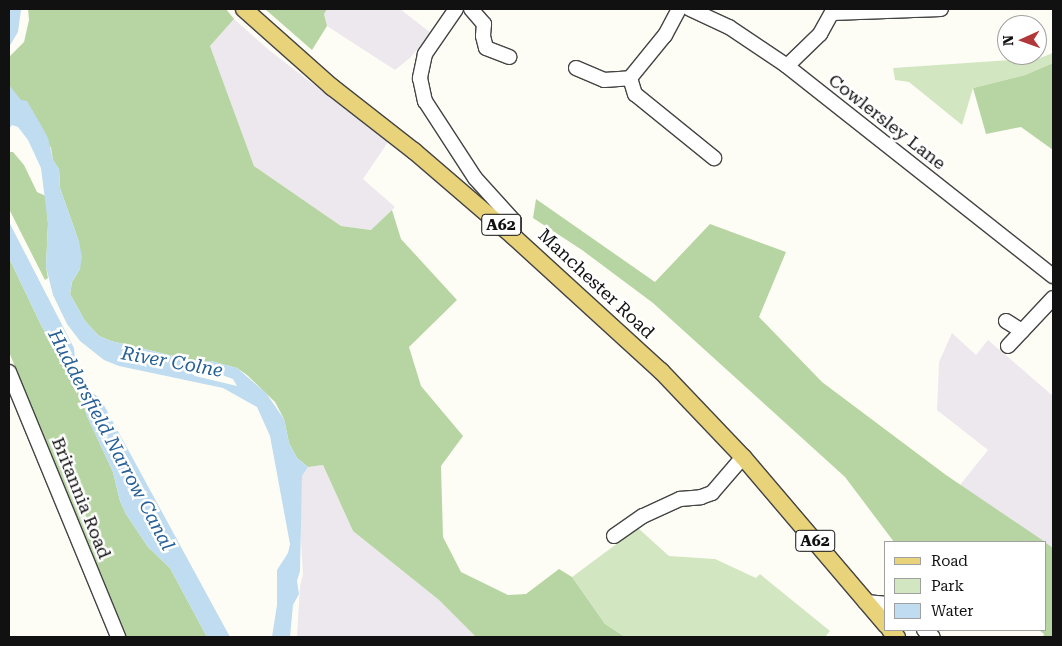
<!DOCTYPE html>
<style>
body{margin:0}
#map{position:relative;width:1062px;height:646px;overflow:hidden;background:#fefdf5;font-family:"Roboto Serif",serif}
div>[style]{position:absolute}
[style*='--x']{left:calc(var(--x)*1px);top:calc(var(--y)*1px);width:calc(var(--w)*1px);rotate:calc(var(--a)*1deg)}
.industrial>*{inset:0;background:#ede7ee}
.green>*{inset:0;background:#d3e6c2}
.forest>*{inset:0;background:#b7d5a3}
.water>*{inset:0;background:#bfdcf0}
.roads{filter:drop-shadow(1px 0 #444) drop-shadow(-1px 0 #444) drop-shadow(0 1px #444) drop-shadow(0 -1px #444)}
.minor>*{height:14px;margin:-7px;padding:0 7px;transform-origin:7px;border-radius:7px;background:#fff}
.major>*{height:16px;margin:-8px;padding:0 8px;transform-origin:8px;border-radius:8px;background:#e9d37a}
span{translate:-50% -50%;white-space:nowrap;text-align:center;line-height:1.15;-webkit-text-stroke:5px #fff;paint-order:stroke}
.shield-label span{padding:1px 4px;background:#fff;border:1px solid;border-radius:4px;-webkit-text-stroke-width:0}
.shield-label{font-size:16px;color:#111;font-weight:700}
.street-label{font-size:18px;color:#111}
.water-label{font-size:19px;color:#276095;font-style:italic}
.frame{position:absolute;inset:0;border:10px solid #111;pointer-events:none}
.legend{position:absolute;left:884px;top:541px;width:162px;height:90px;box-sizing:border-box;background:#fff;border:1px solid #a0a0a0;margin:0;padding:6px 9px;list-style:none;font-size:15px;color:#111}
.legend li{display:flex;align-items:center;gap:10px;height:25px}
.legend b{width:25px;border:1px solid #a0a0a0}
.north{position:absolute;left:997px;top:15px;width:50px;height:50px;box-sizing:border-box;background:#fff;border:1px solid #a0a0a0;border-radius:50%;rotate:268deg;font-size:14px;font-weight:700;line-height:20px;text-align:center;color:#111}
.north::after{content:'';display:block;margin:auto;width:18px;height:22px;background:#b23738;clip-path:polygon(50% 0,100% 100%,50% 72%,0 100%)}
</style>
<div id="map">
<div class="industrial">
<i style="clip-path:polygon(327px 9px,400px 9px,431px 33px,410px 58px,395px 70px,327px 26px,324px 14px)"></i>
<i style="clip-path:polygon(234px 19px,269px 50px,388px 142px,363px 179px,395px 207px,372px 230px,341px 226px,254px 166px,210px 46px)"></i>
<i style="clip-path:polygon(952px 333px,976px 355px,988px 340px,1053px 396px,1053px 548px,960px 485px,988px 450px,937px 410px,939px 362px)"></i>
<i style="clip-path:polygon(323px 465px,353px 531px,439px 600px,476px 637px,297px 637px,300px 586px,303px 574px,300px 527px,302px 476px,308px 467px)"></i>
</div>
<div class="green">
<i style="clip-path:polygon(1053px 53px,1053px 63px,1025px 75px,973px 88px,962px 125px,909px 82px,895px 80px,893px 68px,1040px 58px)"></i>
<i style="clip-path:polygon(638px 528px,669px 556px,715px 559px,756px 578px,760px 574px,830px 631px,825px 637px,625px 637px,605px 624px,572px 577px)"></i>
</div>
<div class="forest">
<i style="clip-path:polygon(28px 9px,226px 9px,234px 19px,210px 46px,254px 166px,341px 226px,371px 230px,392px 210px,401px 239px,457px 300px,409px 347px,421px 386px,463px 436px,441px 466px,443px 537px,461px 572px,508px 595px,526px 594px,559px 569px,572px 577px,605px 624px,625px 637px,476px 637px,439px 600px,353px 531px,323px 465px,308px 467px,297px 458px,289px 443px,284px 419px,275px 402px,247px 375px,237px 368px,211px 361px,198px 362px,111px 341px,99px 336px,85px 321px,70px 294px,72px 282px,80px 269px,79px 242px,60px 188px,59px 169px,53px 160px,51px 148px,9px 85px,9px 57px,24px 42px,29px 20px)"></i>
<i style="clip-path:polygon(265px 9px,327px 9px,324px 14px,327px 26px,312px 50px)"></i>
<i style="clip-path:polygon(1053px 63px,1053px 150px,1021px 127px,986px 134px,973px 88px,1025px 75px)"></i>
<i style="clip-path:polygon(9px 152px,13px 152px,24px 165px,37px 192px,46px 196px,48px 224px,46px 267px,48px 278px,45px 280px,9px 209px)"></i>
<i style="clip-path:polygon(536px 199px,655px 282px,710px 224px,786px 252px,759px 317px,822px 382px,946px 475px,1045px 542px,894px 542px,845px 477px,653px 303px,582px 250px,533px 218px)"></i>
<i style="clip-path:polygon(9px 258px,41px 325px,79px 389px,87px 416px,113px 472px,120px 501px,126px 514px,148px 547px,170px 568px,207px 637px,126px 637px,9px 352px)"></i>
<i style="clip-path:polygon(1046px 543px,1053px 548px,1053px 637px,1043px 637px,1044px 634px,1039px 630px,1046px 630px)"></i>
</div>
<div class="water">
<i style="clip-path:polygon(9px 9px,21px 10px,18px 32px,9px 47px)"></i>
<i style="clip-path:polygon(evenodd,9px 85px,21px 100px,27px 101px,41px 125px,48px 138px,53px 160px,59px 169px,60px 188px,79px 242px,82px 257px,80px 269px,72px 282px,70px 294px,85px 321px,99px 336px,111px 341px,198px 362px,211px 361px,237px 368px,266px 393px,284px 419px,289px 443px,297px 458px,308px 467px,302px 476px,300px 571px,297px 581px,299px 594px,293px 605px,290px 637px,272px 637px,277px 605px,277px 570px,288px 553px,290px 544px,270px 436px,257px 407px,223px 388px,119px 366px,104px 360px,80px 341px,67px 324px,53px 295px,46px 267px,48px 224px,41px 168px,28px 140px,18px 127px,12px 125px,9px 129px,9px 85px,205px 369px,233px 379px,237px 386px,195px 376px,188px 371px,205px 369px)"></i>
<i style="clip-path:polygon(9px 222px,74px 348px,76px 370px,86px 389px,100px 398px,230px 637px,207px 637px,170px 568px,148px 547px,126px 514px,120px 501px,113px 472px,87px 416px,79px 389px,41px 325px,9px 258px)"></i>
</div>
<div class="roads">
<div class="minor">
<i style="--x:456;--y:9;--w:55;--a:124.6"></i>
<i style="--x:425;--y:54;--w:25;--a:102"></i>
<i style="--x:420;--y:78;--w:24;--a:78"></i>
<i style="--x:425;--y:101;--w:92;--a:57"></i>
<i style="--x:475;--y:178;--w:58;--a:47.8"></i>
<i style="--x:514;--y:221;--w:16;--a:90"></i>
<i style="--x:471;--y:9;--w:20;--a:49"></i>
<i style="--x:484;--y:24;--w:12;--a:95"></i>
<i style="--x:483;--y:36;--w:12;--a:76"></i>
<i style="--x:486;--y:48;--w:25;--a:21"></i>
<i style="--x:679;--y:9;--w:30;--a:118"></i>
<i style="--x:665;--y:35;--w:55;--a:129.1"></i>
<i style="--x:630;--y:78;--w:17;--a:73"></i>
<i style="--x:635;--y:94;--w:102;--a:39"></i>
<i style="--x:690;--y:9;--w:43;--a:24.8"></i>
<i style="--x:729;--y:27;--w:70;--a:33.9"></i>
<i style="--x:787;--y:66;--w:339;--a:38.3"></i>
<i style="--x:832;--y:13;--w:109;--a:-2.1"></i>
<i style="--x:787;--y:66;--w:46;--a:-44.1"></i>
<i style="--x:820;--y:34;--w:29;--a:-61"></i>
<i style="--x:576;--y:68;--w:30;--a:23"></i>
<i style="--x:604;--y:80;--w:26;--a:-4"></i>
<i style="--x:1006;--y:321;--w:19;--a:32"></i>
<i style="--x:1008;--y:346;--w:66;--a:-46.8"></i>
<i style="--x:9;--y:372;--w:287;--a:67.6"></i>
<i style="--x:614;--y:536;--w:35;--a:-35"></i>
<i style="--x:643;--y:516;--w:41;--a:-24.7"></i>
<i style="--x:680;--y:499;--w:21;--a:-5"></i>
<i style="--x:701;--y:497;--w:12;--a:-20"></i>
<i style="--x:712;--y:493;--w:48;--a:-49.3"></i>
<i style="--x:865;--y:602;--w:21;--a:5"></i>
<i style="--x:924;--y:630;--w:11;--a:38"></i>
</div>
<div class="major">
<i style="--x:244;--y:9;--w:118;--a:41.6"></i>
<i style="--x:332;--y:87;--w:104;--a:38"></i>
<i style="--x:414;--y:151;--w:132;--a:40.7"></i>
<i style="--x:514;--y:237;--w:199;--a:42.4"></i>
<i style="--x:661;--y:371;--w:119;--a:46.4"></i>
<i style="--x:743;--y:457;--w:221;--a:49.6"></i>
<i style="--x:890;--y:630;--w:10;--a:45"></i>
</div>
</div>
<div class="shield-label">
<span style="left:501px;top:225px">A62</span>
<span style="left:815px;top:541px">A62</span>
</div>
<div class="street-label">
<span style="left:887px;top:122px;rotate:38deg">Cowlersley Lane</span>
<span style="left:596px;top:284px;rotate:43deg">Manchester Road</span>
<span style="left:81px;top:498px;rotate:68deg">Britannia Road</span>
</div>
<div class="water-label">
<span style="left:172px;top:362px;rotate:10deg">River Colne</span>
<span style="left:111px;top:440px;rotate:62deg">Huddersfield Narrow Canal</span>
</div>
<div class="frame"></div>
<ul class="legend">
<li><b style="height:6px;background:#e9d37a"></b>Road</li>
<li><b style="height:14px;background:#d3e6c2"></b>Park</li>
<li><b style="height:14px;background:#bfdcf0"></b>Water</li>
</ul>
<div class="north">N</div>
</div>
